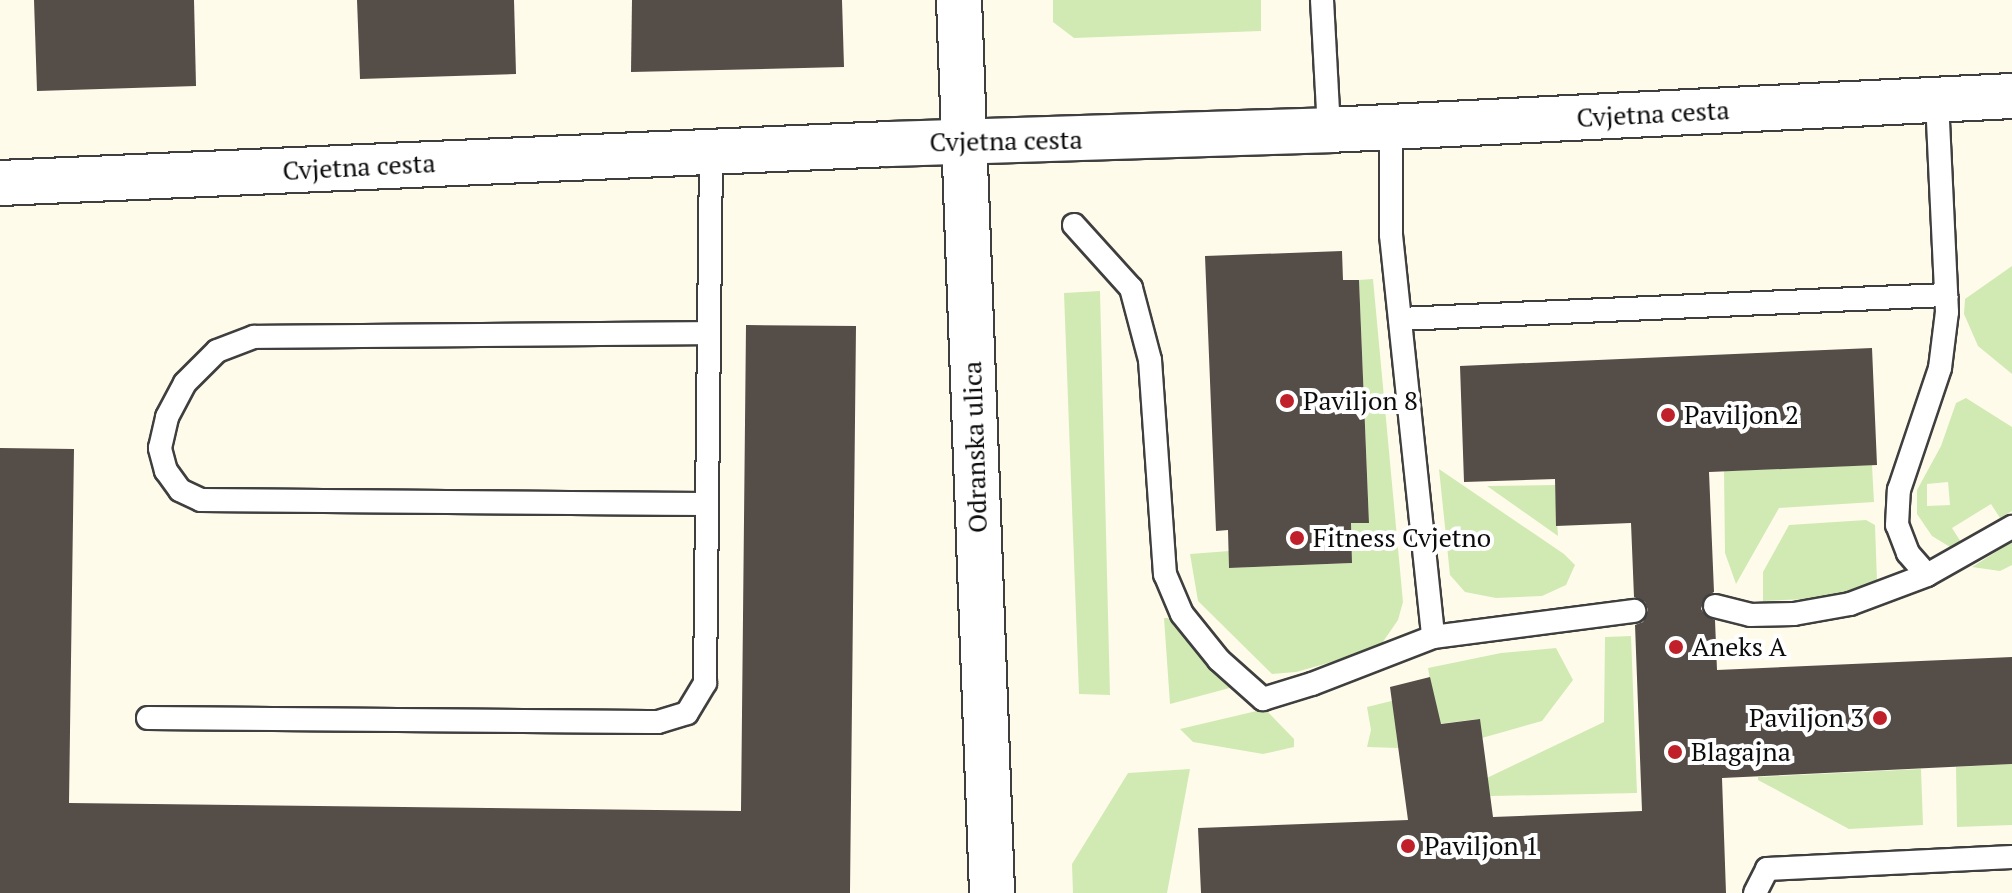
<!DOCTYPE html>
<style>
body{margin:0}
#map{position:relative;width:2012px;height:893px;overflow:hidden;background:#fffbeb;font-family:"PT Serif",serif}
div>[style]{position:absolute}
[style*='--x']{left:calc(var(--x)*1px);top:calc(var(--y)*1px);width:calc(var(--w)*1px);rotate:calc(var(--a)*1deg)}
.green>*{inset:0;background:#d1eab4}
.building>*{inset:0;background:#554d48}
.roads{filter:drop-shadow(2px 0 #3f3f3f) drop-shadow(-2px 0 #3f3f3f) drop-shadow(0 2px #3f3f3f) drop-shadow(0 -2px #3f3f3f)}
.lane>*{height:22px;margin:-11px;padding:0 11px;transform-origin:11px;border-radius:11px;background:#fff}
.street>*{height:44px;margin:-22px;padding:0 22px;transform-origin:22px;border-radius:22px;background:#fff}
.dots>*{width:22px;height:22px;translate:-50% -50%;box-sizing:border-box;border:4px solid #fff;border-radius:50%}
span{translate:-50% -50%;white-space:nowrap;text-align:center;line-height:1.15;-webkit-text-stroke:8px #fff;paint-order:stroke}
.street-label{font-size:26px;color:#0c0c0c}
.poi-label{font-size:26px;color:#0c0c0c}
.left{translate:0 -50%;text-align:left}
.right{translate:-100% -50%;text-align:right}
</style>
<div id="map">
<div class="green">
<i style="clip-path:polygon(1053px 0,1261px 0,1261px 31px,1074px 38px,1053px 22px)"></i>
<i style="clip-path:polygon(2012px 266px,2012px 374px,1978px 346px,1964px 314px,1965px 299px)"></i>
<i style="clip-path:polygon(1373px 279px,1403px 602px,1398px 620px,1378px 649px,1296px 672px,1272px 674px,1198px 601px,1190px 554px,1229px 551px,1230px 568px,1352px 563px,1351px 523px,1369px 522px,1359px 280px)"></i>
<i style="clip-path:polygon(1100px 291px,1110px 695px,1079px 694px,1064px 293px)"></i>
<i style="clip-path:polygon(evenodd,1966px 398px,2012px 427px,2012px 511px,2000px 518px,1991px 504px,1952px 528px,1961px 542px,1950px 547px,1932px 536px,1917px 514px,1917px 490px,1941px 446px,1956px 403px,1966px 398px,1948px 482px,1950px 505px,1927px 506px,1927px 484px,1948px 482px)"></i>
<i style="clip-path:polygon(1872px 465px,1874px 502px,1779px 508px,1736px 584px,1725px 553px,1724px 471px)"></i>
<i style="clip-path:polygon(1439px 469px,1564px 554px,1575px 565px,1566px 585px,1542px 596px,1496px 598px,1465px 592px,1450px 575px)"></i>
<i style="clip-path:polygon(1555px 485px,1558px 536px,1487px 486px)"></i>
<i style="clip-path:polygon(1866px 520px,1875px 525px,1877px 582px,1829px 598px,1763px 601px,1763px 572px,1789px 525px)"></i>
<i style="clip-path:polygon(2012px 542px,2012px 565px,2000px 571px,1972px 567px)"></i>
<i style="clip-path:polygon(1164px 618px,1168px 618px,1237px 686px,1170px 704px)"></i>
<i style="clip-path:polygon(1631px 636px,1637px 793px,1447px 797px,1604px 722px,1605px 637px)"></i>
<i style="clip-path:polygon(1556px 648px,1573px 680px,1542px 721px,1482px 738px,1479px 719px,1396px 729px,1398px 748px,1367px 747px,1371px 730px,1367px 707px,1432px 691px,1428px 668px,1501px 653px)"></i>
<i style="clip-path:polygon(1265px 709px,1294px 739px,1294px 747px,1263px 754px,1193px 742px,1180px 729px)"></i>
<i style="clip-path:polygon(2012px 764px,2012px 825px,1957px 827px,1956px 767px)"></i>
<i style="clip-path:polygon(1190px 769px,1167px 893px,1073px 893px,1072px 864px,1128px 773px)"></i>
<i style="clip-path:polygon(1921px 769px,1923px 825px,1849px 829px,1758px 780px,1758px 777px)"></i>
</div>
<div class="building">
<i style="clip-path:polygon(34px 0,194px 0,196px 86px,37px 91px)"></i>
<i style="clip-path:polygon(357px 0,514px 0,516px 74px,360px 79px)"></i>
<i style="clip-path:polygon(632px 0,842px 0,844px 67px,631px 72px)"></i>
<i style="clip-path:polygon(1342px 251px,1343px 280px,1359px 280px,1369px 523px,1351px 523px,1352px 563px,1229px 568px,1228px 530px,1216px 531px,1205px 256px)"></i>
<i style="clip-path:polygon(746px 325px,856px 326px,850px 893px,0 893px,0 448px,74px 449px,69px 803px,741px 811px)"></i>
<i style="clip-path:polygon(1872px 348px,1877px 465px,1709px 472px,1714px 592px,1705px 597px,1701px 609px,1706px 616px,1715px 620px,1717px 670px,2012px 657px,2012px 764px,1722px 778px,1726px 893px,1201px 893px,1198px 828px,1408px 820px,1390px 687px,1430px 677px,1441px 724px,1480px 719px,1493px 817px,1642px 811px,1635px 625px,1643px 622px,1648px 610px,1645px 602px,1634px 597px,1631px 523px,1556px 526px,1555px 479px,1464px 482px,1460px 366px)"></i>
</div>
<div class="roads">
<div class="lane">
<i style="--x:1322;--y:0;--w:130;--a:86.9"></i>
<i style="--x:1391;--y:127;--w:108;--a:90"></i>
<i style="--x:1391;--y:235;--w:404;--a:84"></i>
<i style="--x:1433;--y:637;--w:203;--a:-7.4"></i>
<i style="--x:1074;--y:225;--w:85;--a:47.9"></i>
<i style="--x:1131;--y:288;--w:74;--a:75.2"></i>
<i style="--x:1150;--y:360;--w:215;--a:86"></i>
<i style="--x:1165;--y:574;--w:43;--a:67"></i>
<i style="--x:1182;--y:614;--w:59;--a:51.2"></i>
<i style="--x:1219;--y:660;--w:59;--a:41.6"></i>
<i style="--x:1263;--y:699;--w:51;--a:-17"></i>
<i style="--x:1312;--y:684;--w:130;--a:-21.2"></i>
<i style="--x:1400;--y:319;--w:547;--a:-2.52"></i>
<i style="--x:707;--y:504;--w:506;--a:-179.55"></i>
<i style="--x:201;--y:500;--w:23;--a:-155"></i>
<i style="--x:180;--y:490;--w:24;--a:-126"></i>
<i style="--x:166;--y:471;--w:24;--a:-105"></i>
<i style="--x:160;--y:448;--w:32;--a:-77"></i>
<i style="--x:167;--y:417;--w:38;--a:-62"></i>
<i style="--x:185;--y:383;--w:45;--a:-45"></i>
<i style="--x:217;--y:351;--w:40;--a:-21"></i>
<i style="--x:254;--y:337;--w:455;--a:-0.5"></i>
<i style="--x:1927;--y:575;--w:29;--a:-131"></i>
<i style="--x:1908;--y:553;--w:30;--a:-111"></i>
<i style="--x:1897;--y:525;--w:35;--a:-87"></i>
<i style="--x:1899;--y:490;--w:129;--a:-71.4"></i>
<i style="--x:1940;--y:368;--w:56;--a:-82.9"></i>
<i style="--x:1947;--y:312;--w:212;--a:-92.7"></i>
<i style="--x:1715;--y:606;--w:36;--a:14"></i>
<i style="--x:1750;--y:615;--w:44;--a:-1.3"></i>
<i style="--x:1794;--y:614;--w:57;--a:-10.1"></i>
<i style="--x:1850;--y:604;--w:82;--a:-20.6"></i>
<i style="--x:1927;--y:575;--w:98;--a:-29.5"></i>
<i style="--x:148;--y:718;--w:510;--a:0.45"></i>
<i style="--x:658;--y:722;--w:30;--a:-17"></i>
<i style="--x:687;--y:713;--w:35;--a:-59"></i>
<i style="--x:705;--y:683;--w:531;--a:-89.35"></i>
<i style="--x:1755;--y:893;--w:27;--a:-63"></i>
<i style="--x:1767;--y:869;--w:245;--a:-2.8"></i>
</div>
<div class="street">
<i style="--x:959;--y:0;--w:894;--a:87.88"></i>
<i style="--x:0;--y:183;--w:889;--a:-2.51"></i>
<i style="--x:888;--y:144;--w:441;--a:-1.8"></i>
<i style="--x:1329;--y:130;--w:684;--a:-2.85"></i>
</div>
</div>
<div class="dots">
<i style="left:1287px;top:401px;background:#c0202a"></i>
<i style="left:1668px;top:415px;background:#c0202a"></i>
<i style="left:1297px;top:538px;background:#c0202a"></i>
<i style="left:1676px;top:647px;background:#c0202a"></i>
<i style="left:1880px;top:718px;background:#c0202a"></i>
<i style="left:1675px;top:752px;background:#c0202a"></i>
<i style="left:1408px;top:846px;background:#c0202a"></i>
</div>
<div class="street-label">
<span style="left:1653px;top:114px;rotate:-3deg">Cvjetna cesta</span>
<span style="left:1006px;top:141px;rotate:-1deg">Cvjetna cesta</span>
<span style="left:359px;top:167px;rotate:-3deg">Cvjetna cesta</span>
<span style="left:975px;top:447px;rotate:-92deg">Odranska ulica</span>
</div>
<div class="poi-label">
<span class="left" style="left:1303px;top:401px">Paviljon 8</span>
<span class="left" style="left:1684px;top:415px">Paviljon 2</span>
<span class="left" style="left:1313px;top:538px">Fitness Cvjetno</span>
<span class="left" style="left:1692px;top:647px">Aneks A</span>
<span class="right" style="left:1864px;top:718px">Paviljon 3</span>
<span class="left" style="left:1691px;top:752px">Blagajna</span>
<span class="left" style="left:1424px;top:846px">Paviljon 1</span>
</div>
</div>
